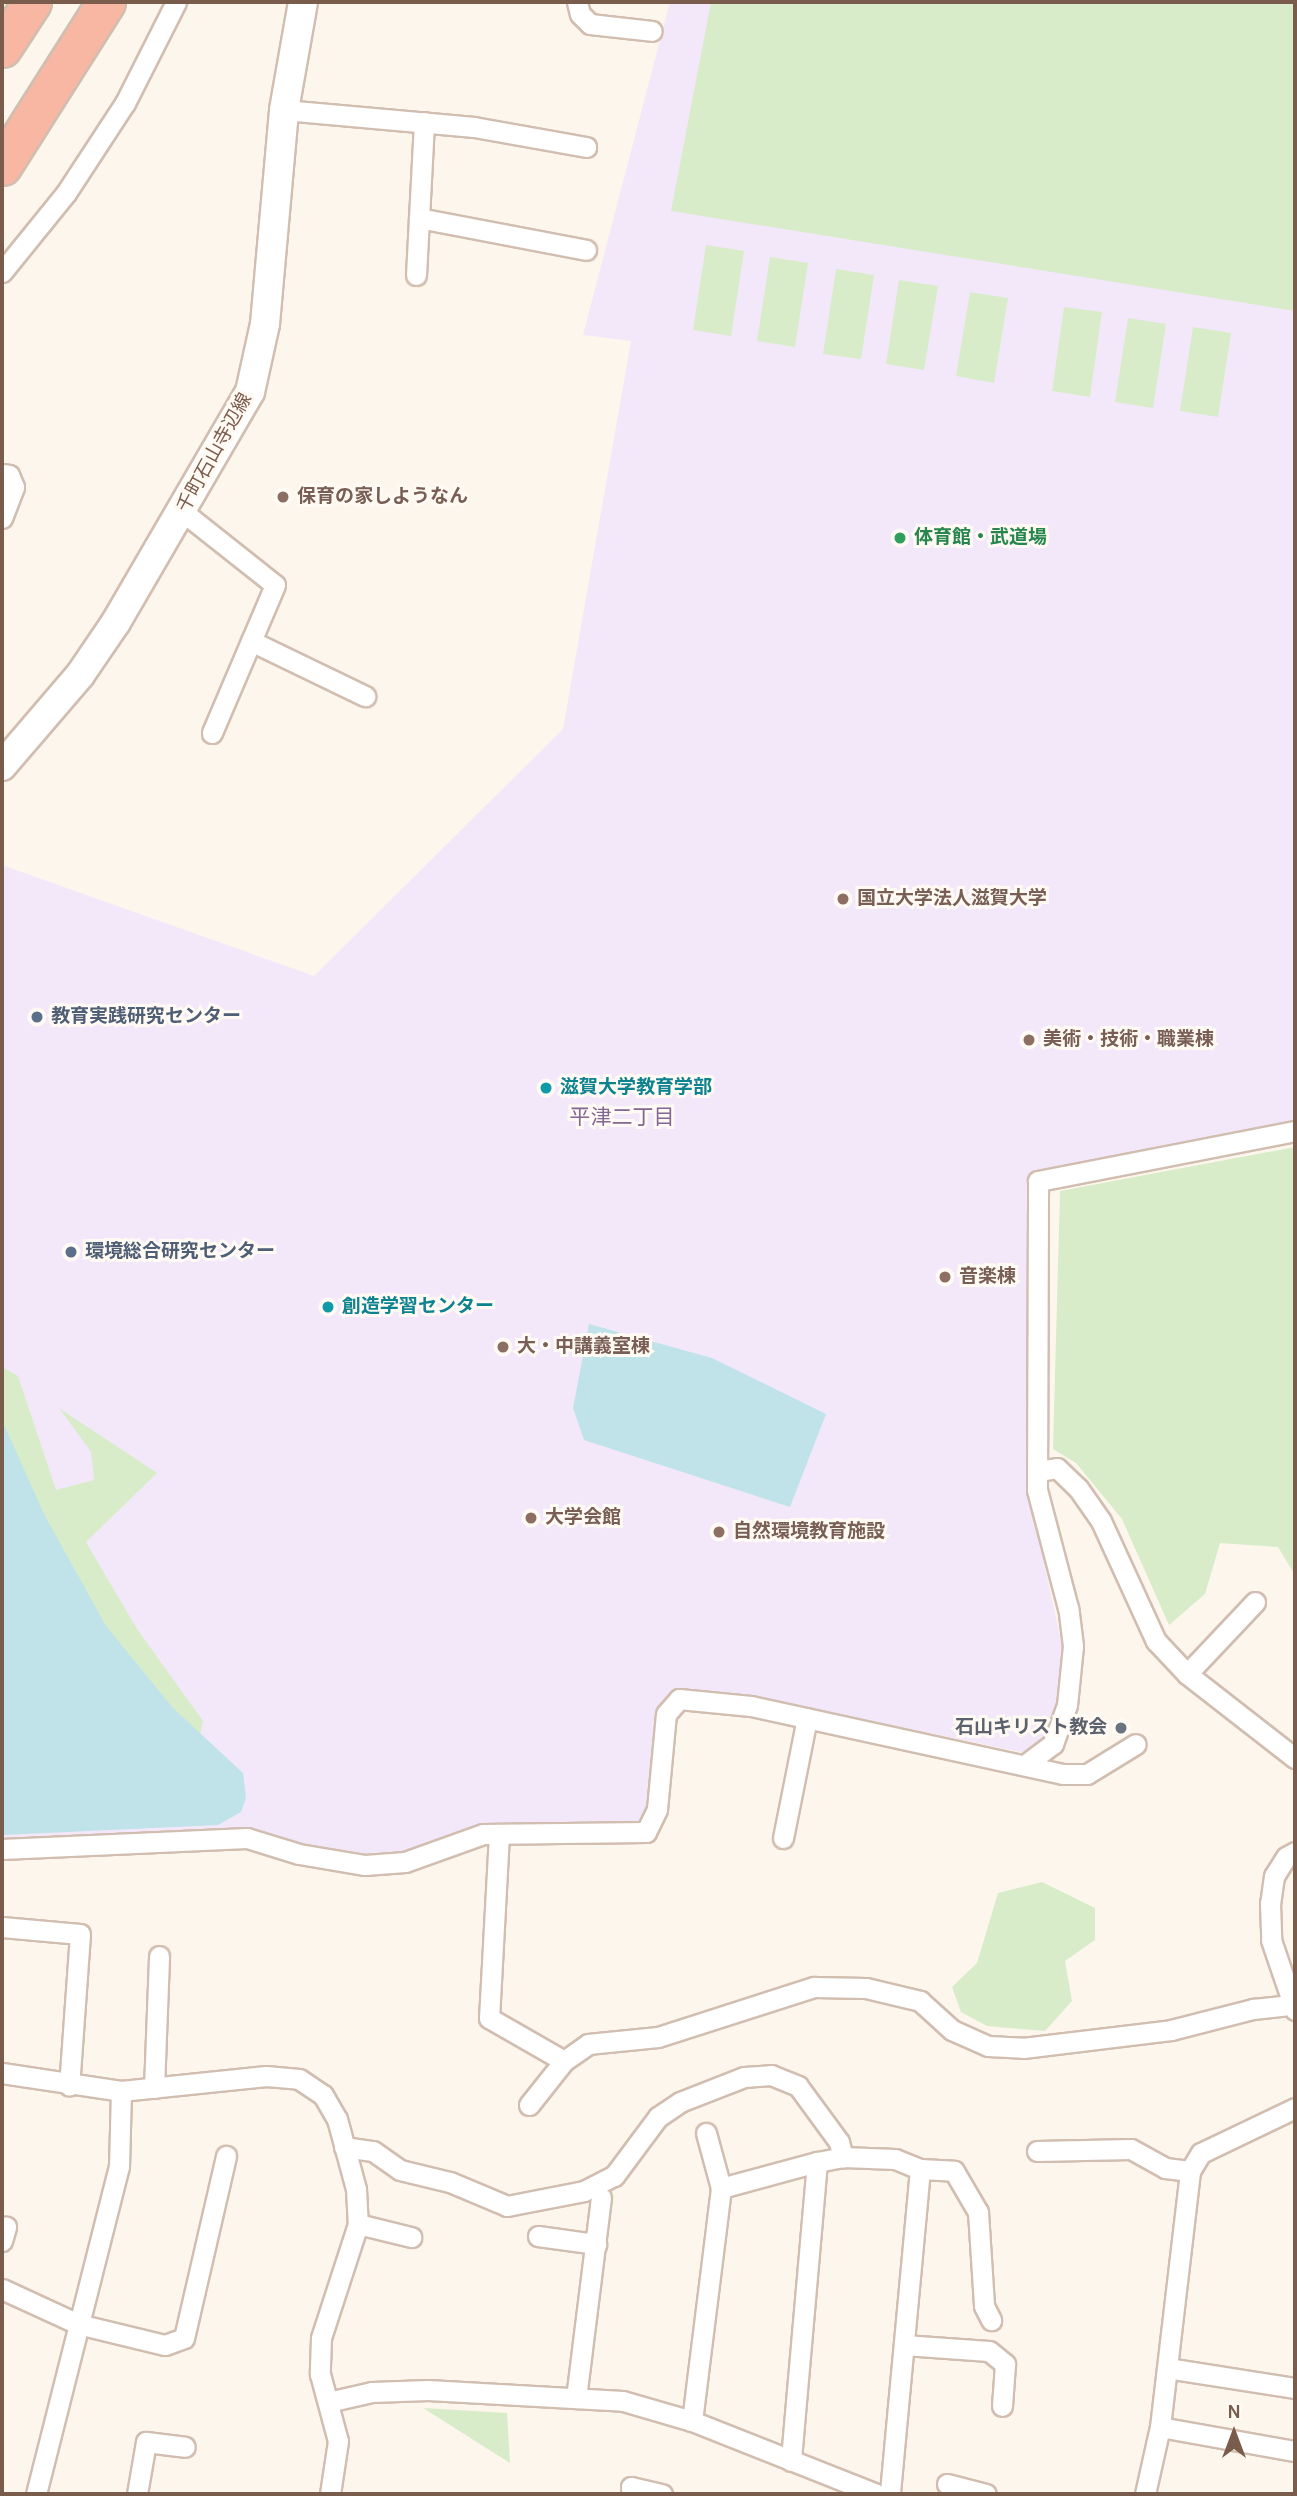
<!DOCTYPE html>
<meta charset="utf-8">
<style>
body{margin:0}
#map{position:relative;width:1297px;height:2496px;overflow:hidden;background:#fdf6ec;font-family:Karla,"Noto Sans JP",sans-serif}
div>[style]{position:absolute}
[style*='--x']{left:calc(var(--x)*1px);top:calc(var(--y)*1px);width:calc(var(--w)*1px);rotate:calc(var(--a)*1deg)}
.education>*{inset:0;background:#f3e8fa}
.green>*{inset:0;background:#d8ecc9}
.water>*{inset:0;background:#bfe3e8}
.roads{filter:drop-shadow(2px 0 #d1beb0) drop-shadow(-2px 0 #d1beb0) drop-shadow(0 2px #d1beb0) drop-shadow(0 -2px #d1beb0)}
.street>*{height:19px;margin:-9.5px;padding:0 9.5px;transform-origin:9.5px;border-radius:9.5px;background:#fff}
.secondary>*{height:28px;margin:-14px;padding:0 14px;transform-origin:14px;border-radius:14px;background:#fff}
.highway>*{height:37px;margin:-18.5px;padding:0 18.5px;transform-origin:18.5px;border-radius:18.5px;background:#f7b7a3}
.dots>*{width:19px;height:19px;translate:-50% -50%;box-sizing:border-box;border:4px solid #fffaf3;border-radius:50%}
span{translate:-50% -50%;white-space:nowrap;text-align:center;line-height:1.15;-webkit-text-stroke:6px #fffaf3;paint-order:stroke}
.street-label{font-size:19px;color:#7a5c4d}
.education-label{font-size:19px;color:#785e54;font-weight:700}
.left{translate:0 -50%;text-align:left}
.leisure-label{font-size:19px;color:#27864d;font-weight:700}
.service-label{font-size:19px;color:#4e5e75;font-weight:700}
.culture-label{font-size:19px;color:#0d838f;font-weight:700}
.worship-label{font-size:19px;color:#5b616d;font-weight:700}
.right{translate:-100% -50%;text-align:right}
.neighbourhood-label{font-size:21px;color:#846695}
.frame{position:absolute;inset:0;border:4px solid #7a5c4d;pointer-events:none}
.north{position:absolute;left:1199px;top:2398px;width:70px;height:70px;-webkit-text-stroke:5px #fffaf3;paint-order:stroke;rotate:0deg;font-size:19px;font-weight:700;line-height:28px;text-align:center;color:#7a5c4d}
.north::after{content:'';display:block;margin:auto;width:24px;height:32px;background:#7a5c4d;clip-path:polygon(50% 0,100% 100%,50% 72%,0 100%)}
</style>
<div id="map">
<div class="education">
<i style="clip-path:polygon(670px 2px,1295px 2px,1295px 1122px,1031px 1174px,1028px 1490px,1062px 1645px,1056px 1703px,1045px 1737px,1025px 1753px,752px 1696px,675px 1691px,658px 1710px,648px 1806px,639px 1823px,366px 1857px,248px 1832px,2px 1842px,2px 865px,314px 976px,563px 729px,631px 341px,583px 335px)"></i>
</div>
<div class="green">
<i style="clip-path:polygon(711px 2px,1295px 2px,1295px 311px,671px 211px)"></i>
<i style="clip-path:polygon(706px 245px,744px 251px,731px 336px,693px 330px)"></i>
<i style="clip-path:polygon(770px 257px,808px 263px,795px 347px,757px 341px)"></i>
<i style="clip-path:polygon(836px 269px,874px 275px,861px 359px,823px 354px)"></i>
<i style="clip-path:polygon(899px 280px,938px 286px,924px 370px,886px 364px)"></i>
<i style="clip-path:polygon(970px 292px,1008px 298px,994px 383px,956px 376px)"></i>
<i style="clip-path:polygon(1064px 307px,1102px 312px,1090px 397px,1052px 391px)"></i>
<i style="clip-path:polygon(1128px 318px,1166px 324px,1153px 408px,1115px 402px)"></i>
<i style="clip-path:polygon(1193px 327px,1231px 333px,1218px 417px,1180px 411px)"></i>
<i style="clip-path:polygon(1295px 1147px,1295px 1575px,1278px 1547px,1220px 1543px,1205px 1594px,1169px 1625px,1122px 1519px,1076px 1463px,1053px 1449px,1060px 1191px)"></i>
<i style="clip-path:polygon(2px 1367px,18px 1376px,56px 1490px,94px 1480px,91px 1452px,59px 1408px,157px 1473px,86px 1542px,137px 1629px,203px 1721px,197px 1749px,101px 1646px,2px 1475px)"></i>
<i style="clip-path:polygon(1042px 1882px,1095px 1908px,1095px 1940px,1065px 1961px,1072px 2001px,1045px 2031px,987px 2026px,961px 2012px,952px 1987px,977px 1963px,998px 1893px)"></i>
<i style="clip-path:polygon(423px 2408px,507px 2413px,510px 2463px)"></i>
</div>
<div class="water">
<i style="clip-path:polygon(589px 1324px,712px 1358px,826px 1414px,790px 1507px,584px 1440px,573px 1408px)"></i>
<i style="clip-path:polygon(2px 1420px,44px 1514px,106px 1626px,173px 1708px,243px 1773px,246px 1798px,241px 1812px,218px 1825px,2px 1835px)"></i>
</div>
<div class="roads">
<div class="street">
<i style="--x:577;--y:2;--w:12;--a:76"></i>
<i style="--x:580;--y:14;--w:14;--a:45"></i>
<i style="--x:590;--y:24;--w:62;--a:6.4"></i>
<i style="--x:284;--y:110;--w:191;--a:5.1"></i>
<i style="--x:474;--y:127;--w:114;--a:10.1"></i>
<i style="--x:419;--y:218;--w:170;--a:10.8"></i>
<i style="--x:2;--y:272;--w:102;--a:-51"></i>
<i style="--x:66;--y:193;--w:108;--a:-56.8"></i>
<i style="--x:125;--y:103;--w:113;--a:-63.2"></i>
<i style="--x:416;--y:275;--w:153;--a:-87"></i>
<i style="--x:2;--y:474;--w:7;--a:8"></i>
<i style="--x:9;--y:475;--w:13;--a:67"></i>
<i style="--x:14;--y:487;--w:33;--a:111"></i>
<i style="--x:183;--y:512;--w:117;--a:38.4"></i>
<i style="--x:275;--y:585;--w:161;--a:113.1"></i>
<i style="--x:251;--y:641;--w:127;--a:25.8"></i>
<i style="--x:1038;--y:1471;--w:19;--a:-9"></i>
<i style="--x:1057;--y:1468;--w:29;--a:44"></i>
<i style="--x:1078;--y:1488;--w:40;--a:55.1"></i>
<i style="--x:1101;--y:1521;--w:132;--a:65.4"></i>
<i style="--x:1156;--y:1641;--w:45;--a:46.8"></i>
<i style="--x:1187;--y:1674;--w:137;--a:37.9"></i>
<i style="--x:1187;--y:1674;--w:99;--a:-46.6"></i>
<i style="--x:1026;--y:1764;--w:34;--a:-37"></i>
<i style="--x:1053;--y:1744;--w:41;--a:-70.3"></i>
<i style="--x:1067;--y:1705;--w:59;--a:-84.2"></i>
<i style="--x:1073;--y:1646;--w:38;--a:-97"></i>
<i style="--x:1068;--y:1608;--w:122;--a:-104.7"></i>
<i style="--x:1037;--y:1490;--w:309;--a:-89.8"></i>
<i style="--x:1038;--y:1181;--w:262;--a:-11"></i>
<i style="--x:499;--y:1834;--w:184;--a:93.1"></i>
<i style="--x:489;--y:2018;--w:86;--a:29.8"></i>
<i style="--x:783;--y:1838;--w:122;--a:-78.7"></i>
<i style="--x:2;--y:1849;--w:245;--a:-2.6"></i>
<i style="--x:247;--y:1838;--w:54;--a:17.1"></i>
<i style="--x:299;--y:1854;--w:67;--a:9.5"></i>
<i style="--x:365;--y:1865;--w:40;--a:-4.3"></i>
<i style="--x:405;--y:1862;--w:83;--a:-19.7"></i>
<i style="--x:483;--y:1834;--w:163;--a:-0.7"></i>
<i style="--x:646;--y:1832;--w:25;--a:-64"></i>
<i style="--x:657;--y:1809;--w:95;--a:-84.6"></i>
<i style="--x:666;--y:1714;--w:20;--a:-49"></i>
<i style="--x:679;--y:1699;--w:72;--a:5.6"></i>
<i style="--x:751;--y:1706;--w:319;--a:12.3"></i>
<i style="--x:1063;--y:1774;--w:24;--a:0"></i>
<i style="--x:1087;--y:1774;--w:57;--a:-31.5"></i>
<i style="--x:1295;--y:1852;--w:10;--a:151"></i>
<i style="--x:1286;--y:1857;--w:22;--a:122"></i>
<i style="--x:1274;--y:1876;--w:27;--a:98"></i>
<i style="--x:1270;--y:1903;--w:37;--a:88"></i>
<i style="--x:1271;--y:1940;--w:74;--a:71.1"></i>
<i style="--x:2;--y:1927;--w:78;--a:5.1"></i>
<i style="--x:80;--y:1934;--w:152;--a:94.1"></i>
<i style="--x:2;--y:2073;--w:120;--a:8.6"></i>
<i style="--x:121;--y:2091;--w:146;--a:-5.9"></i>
<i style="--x:266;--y:2076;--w:33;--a:5"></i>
<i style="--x:299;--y:2079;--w:29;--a:34"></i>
<i style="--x:323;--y:2095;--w:28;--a:60"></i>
<i style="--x:337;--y:2119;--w:73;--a:74.8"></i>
<i style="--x:356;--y:2189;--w:35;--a:87"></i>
<i style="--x:358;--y:2224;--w:120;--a:108"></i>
<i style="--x:321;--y:2338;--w:36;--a:92"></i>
<i style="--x:320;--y:2374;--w:69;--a:75"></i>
<i style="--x:338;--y:2441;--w:54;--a:98.6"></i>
<i style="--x:154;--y:2088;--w:132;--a:-87.8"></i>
<i style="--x:529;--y:2105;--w:56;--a:-51.5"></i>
<i style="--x:564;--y:2061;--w:29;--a:-35"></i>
<i style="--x:588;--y:2044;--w:70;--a:-5.7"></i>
<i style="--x:658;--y:2037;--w:164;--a:-17.8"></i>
<i style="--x:814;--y:1987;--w:52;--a:1.1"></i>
<i style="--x:866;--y:1988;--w:56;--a:13.5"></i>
<i style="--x:920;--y:2001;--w:43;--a:42.2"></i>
<i style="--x:952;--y:2030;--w:39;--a:24"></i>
<i style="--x:988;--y:2046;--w:35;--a:3"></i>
<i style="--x:1023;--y:2048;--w:149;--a:-6.9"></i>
<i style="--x:1171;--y:2030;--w:85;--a:-14.4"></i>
<i style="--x:1253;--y:2009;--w:39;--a:-6"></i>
<i style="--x:706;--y:2133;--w:57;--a:74.7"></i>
<i style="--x:344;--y:2147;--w:29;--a:8"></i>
<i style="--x:373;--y:2151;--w:33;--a:35"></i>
<i style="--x:400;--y:2170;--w:51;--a:13.5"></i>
<i style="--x:450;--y:2182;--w:62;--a:22.8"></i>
<i style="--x:507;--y:2206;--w:78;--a:-11"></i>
<i style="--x:584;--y:2191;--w:34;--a:-27"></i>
<i style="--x:614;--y:2176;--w:74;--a:-53.3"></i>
<i style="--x:658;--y:2117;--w:27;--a:-34"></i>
<i style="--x:680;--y:2102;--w:69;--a:-21.3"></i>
<i style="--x:744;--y:2077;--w:27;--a:-4"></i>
<i style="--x:771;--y:2075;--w:29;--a:22"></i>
<i style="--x:798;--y:2086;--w:69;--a:53.8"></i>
<i style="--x:839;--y:2142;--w:16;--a:75"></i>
<i style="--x:843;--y:2157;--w:26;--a:169"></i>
<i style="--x:1037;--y:2151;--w:94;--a:-1.2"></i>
<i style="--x:1131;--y:2149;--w:39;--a:29"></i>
<i style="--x:1165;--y:2168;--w:25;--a:7"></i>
<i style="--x:843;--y:2157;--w:52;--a:2.2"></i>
<i style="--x:895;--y:2159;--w:27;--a:22"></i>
<i style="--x:920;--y:2169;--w:326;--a:95.3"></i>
<i style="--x:920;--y:2169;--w:34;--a:3"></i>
<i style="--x:954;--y:2171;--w:48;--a:59.7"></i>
<i style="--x:978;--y:2212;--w:94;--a:86.3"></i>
<i style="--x:984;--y:2306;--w:16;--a:63"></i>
<i style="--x:358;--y:2224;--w:55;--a:13.8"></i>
<i style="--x:538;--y:2236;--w:59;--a:7.9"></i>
<i style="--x:2;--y:2241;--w:15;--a:-74"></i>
<i style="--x:2;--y:2289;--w:84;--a:24.7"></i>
<i style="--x:78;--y:2324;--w:89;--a:13.6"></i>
<i style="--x:165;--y:2345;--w:20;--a:-20"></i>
<i style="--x:184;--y:2338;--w:187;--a:-77"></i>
<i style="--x:904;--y:2345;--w:85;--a:4"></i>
<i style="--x:989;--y:2351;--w:21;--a:39"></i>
<i style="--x:1005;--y:2364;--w:42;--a:94.1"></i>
<i style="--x:1167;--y:2368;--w:130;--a:8.9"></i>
<i style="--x:576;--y:2398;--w:202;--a:-82.9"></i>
<i style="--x:328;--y:2402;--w:45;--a:-12.8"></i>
<i style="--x:372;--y:2392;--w:56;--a:-2"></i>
<i style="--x:428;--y:2390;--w:195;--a:3.2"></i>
<i style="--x:623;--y:2401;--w:72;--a:16.2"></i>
<i style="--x:692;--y:2421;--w:198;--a:21.6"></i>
<i style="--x:692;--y:2421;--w:235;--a:-82.9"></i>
<i style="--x:721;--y:2188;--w:99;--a:-15.2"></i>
<i style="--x:817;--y:2162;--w:300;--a:95"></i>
<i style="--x:1160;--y:2427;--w:137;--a:10.1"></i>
<i style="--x:947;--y:2484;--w:40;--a:14.4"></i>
<i style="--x:36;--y:2494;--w:337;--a:-75.8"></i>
<i style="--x:119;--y:2167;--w:76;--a:-88.5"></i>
<i style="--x:137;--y:2494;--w:53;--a:-80.2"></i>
<i style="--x:146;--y:2442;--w:39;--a:7"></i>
<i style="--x:632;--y:2494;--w:7;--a:-98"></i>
<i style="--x:631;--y:2487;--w:32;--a:13"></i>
<i style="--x:1145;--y:2494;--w:69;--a:-77.4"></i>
<i style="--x:1160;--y:2427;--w:258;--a:-83.3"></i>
<i style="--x:1190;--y:2171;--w:21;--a:-59"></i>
<i style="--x:1201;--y:2153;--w:104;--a:-25.6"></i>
</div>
<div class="secondary">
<i style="--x:2;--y:766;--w:120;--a:-49.4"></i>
<i style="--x:80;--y:675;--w:64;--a:-55.8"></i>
<i style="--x:116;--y:622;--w:266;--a:-59.8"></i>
<i style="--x:250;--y:392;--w:70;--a:-77.6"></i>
<i style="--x:265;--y:324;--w:215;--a:-84.9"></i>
<i style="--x:284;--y:110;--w:110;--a:-80"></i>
</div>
<div class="highway">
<i style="--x:2;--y:48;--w:55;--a:-56.9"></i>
<i style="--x:2;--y:166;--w:194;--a:-57.6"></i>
</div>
</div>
<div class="dots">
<i style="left:283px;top:497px;background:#8d6e63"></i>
<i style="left:900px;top:538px;background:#2e9e5b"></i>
<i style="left:843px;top:899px;background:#8d6e63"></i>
<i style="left:37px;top:1017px;background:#5c6f8a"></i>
<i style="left:1029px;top:1040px;background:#8d6e63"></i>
<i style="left:546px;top:1088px;background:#0f9aa8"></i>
<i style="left:71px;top:1252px;background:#5c6f8a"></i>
<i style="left:945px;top:1277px;background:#8d6e63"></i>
<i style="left:328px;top:1307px;background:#0f9aa8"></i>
<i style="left:503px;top:1347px;background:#8d6e63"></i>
<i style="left:531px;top:1518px;background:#8d6e63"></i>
<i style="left:719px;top:1532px;background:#8d6e63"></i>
<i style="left:1121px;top:1728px;background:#6b7280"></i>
</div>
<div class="street-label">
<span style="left:215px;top:453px;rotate:-61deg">千町石山寺辺線</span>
</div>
<div class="education-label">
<span class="left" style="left:297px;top:497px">保育の家しようなん</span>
<span class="left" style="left:857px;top:899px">国立大学法人滋賀大学</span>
<span class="left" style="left:1043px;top:1040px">美術・技術・職業棟</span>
<span class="left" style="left:959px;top:1277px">音楽棟</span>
<span class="left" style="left:517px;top:1347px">大・中講義室棟</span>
<span class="left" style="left:545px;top:1518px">大学会館</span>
<span class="left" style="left:733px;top:1532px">自然環境教育施設</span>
</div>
<div class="leisure-label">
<span class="left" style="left:914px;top:538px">体育館・武道場</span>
</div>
<div class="service-label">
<span class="left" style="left:51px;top:1017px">教育実践研究センター</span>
<span class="left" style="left:85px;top:1252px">環境総合研究センター</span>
</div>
<div class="culture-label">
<span class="left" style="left:560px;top:1088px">滋賀大学教育学部</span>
<span class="left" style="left:342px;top:1307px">創造学習センター</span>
</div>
<div class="worship-label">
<span class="right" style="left:1107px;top:1728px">石山キリスト教会</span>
</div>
<div class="neighbourhood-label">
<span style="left:622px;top:1117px">平津二丁目</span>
</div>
<div class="frame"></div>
<div class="north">N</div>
</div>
